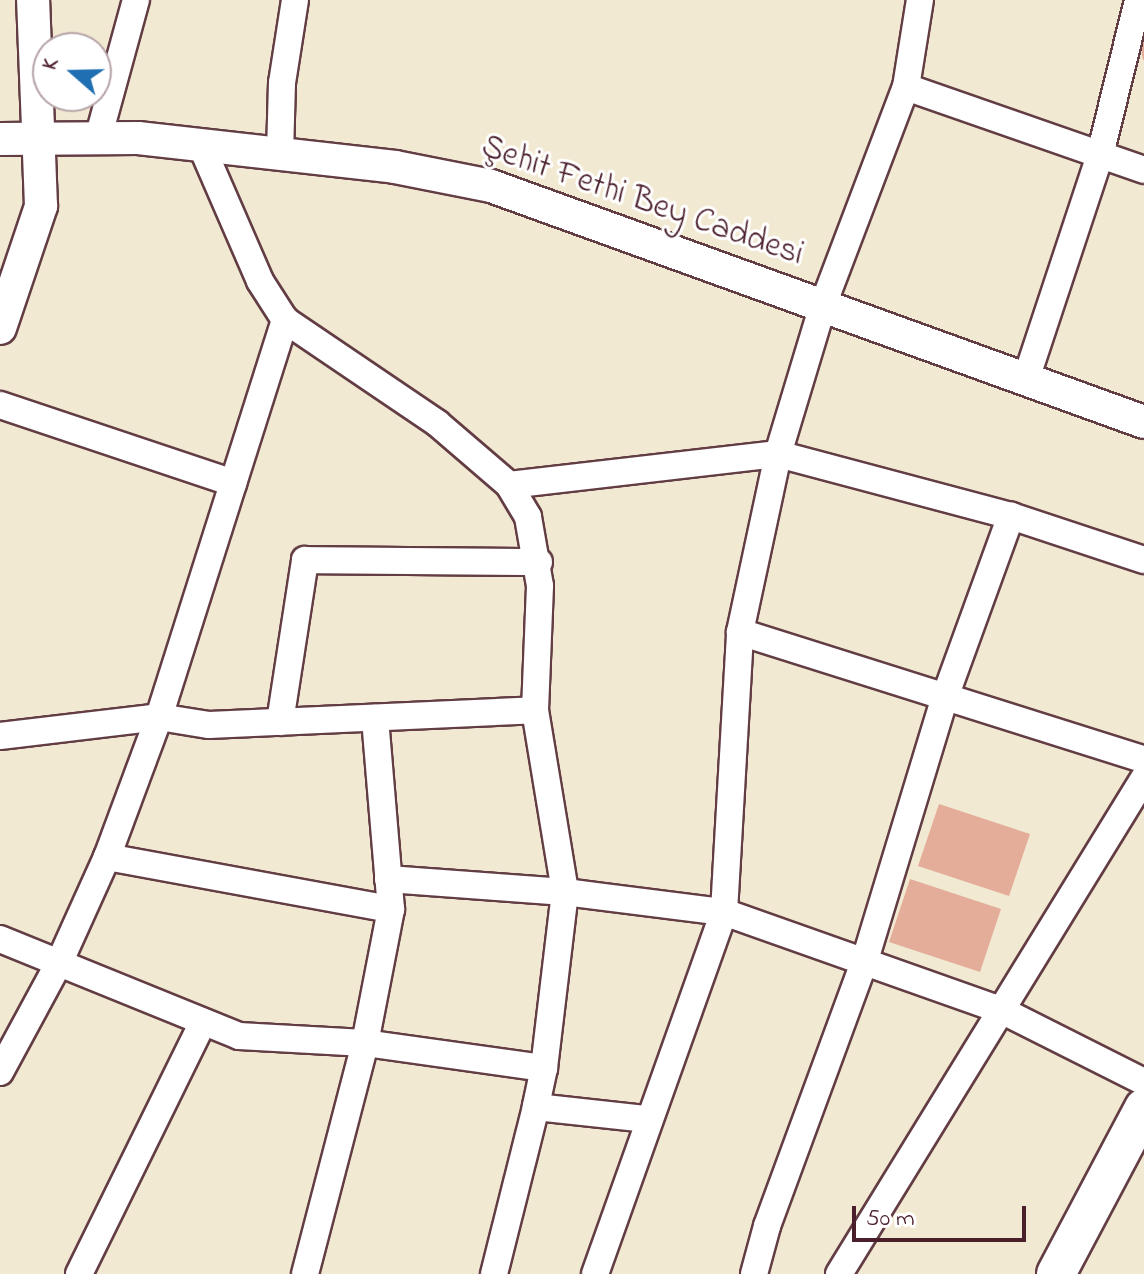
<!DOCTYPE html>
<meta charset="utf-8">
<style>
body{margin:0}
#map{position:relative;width:1144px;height:1274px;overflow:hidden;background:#f2e9d2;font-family:"Indie Flower",sans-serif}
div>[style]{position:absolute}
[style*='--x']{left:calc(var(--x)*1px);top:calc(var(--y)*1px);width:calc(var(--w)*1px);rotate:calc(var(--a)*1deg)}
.building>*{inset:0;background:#e3ad9a}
.roads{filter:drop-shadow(2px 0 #633d44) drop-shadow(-2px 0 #633d44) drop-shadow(0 2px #633d44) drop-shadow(0 -2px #633d44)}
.minor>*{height:26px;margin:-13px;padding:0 13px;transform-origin:13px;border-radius:13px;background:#fff}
.tertiary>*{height:32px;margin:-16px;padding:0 16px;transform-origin:16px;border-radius:16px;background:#fff}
.secondary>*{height:38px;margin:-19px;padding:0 19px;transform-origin:19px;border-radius:19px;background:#fff}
span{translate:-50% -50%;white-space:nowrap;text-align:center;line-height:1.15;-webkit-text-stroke:6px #fff;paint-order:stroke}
.street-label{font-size:34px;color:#4a1f2b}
.north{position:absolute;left:32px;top:32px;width:80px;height:80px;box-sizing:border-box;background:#fff;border:2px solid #b7a5aa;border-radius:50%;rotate:290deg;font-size:22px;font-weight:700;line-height:32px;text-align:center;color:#4a1f2b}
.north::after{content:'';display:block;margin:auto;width:28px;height:36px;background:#1f6fb2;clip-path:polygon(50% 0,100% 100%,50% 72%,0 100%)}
.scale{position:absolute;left:852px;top:1206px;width:174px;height:36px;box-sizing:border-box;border:4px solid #4a1f2b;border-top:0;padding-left:10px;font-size:24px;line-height:28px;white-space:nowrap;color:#4a1f2b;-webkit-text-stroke:6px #fff;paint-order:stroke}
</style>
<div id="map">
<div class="building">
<i style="clip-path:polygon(1144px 17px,1144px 60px,1143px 60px,1135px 19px)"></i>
<i style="clip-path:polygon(939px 804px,1030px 834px,1009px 896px,918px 866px)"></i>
<i style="clip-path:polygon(910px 879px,1001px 909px,980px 972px,889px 942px)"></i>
</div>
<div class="roads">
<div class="minor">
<i style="--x:906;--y:87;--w:252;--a:19.2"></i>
<i style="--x:99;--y:135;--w:140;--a:-74.7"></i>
<i style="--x:201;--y:145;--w:148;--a:66.5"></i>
<i style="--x:260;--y:281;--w:46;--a:57.3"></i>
<i style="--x:285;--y:320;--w:184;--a:34.1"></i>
<i style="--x:437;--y:423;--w:95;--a:40.7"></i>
<i style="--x:509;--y:485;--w:37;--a:59"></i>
<i style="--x:528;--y:517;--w:70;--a:80.1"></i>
<i style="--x:540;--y:586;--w:124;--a:92.3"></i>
<i style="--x:535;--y:710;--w:184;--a:80.6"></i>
<i style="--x:565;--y:892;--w:177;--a:96.8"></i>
<i style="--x:280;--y:154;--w:71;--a:-88.4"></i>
<i style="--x:282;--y:83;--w:84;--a:-81.1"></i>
<i style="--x:1026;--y:379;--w:236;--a:-71.7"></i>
<i style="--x:1100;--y:155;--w:160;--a:-76.2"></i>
<i style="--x:0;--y:405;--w:246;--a:18.5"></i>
<i style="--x:509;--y:485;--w:271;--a:-6.6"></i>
<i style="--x:778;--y:454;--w:241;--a:14.9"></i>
<i style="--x:1011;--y:516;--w:140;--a:18.3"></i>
<i style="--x:740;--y:632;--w:423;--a:17.5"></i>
<i style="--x:280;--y:722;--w:164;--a:-81.2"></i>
<i style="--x:305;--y:560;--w:234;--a:0.5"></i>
<i style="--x:0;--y:736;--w:160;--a:-6.8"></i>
<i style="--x:159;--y:717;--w:51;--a:9.1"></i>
<i style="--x:209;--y:725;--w:326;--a:-2.6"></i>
<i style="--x:107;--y:857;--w:289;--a:10.4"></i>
<i style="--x:388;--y:879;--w:177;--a:4.2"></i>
<i style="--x:565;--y:892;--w:160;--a:7.2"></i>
<i style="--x:724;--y:912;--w:294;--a:19.5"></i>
<i style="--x:1001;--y:1010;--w:160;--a:26.7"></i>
<i style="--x:0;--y:939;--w:258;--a:22.1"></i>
<i style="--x:239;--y:1036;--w:126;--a:3.2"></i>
<i style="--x:365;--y:1043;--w:181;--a:8"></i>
<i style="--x:544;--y:1068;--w:40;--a:102"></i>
<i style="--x:536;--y:1107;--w:112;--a:6.2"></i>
<i style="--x:0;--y:1072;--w:126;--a:-61.6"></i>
<i style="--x:60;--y:961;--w:114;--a:-65.7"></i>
<i style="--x:107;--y:857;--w:149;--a:-69.6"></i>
<i style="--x:159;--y:717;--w:417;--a:-72.4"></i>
<i style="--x:79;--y:1274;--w:281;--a:-63.8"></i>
<i style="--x:305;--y:1274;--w:239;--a:-75.4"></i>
<i style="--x:365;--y:1043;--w:136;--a:-79"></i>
<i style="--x:391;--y:909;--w:192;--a:-94.8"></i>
<i style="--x:494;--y:1274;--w:172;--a:-75.9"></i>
<i style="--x:595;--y:1274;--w:384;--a:-70.4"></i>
<i style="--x:724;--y:912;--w:280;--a:-86.7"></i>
<i style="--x:740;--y:632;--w:182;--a:-77.9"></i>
<i style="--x:778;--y:454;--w:156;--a:-73.2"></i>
<i style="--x:823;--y:305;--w:233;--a:-69.2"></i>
<i style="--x:906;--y:87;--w:88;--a:-80.9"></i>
<i style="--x:754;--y:1274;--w:50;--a:-74.8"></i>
<i style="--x:767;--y:1226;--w:283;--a:-69.8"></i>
<i style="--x:865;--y:960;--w:275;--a:-73.1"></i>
<i style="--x:945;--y:697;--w:193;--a:-70"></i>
<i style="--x:839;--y:1274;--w:582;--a:-58.41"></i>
</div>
<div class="tertiary">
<i style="--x:0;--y:139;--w:138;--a:-0.4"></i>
<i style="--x:138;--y:138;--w:259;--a:6.4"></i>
<i style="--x:395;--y:167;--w:98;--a:11.2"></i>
<i style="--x:491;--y:186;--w:694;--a:19.87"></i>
<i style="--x:0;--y:328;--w:129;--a:-71.4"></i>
<i style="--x:41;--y:206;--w:206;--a:-92.2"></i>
</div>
<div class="secondary">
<i style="--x:1056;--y:1274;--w:188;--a:-62.1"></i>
</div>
</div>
<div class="street-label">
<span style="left:642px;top:202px;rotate:19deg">Şehit Fethi Bey Caddesi</span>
</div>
<div class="north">K</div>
<div class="scale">50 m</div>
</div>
